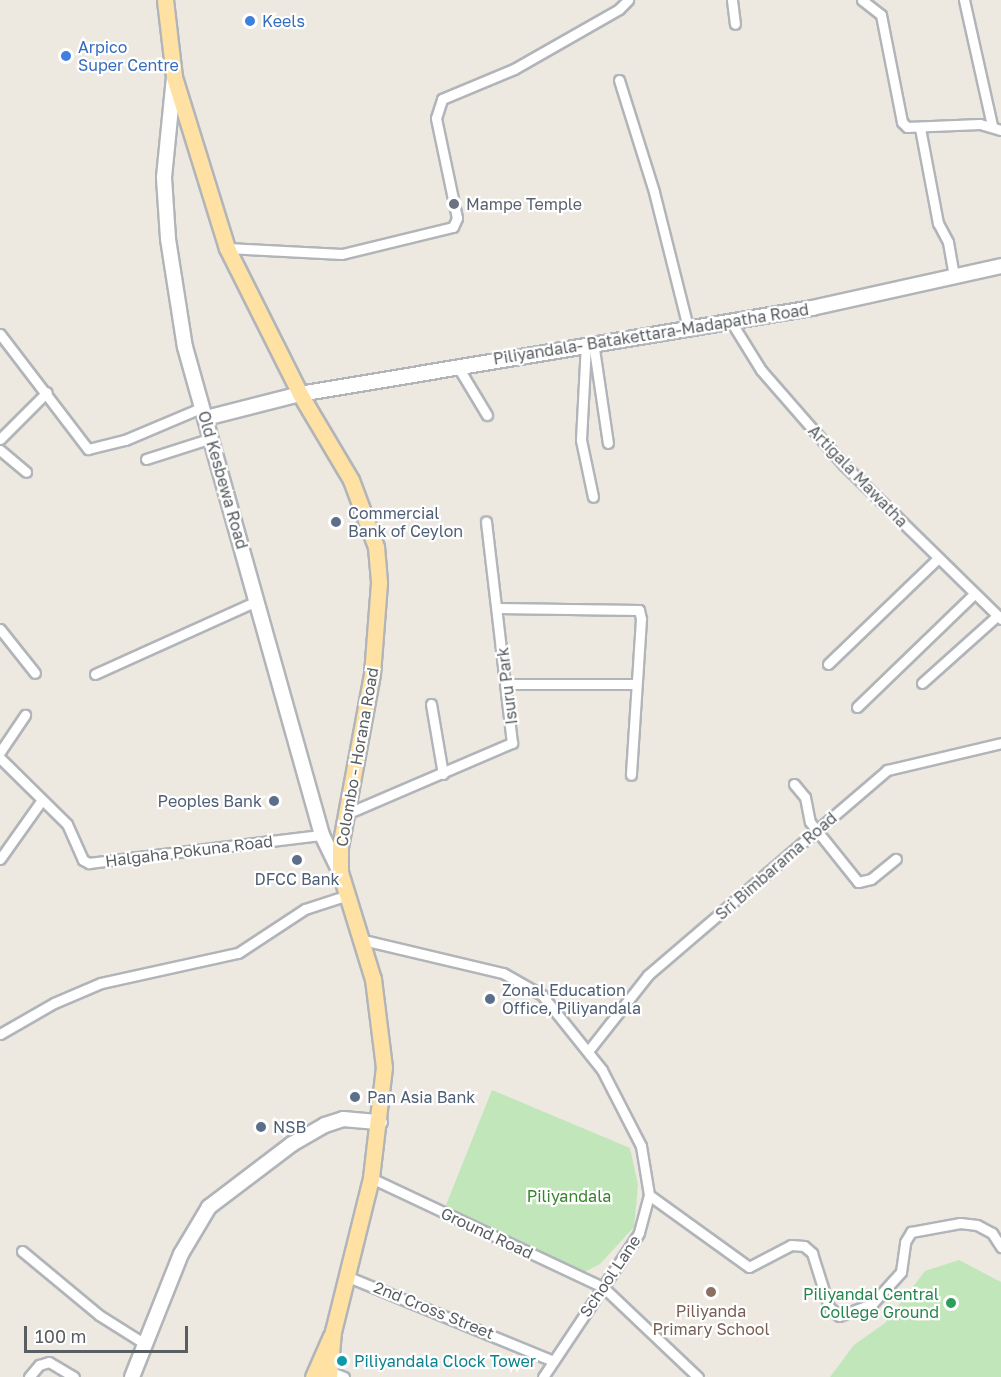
<!DOCTYPE html>
<style>
body{margin:0}
#map{position:relative;width:1001px;height:1377px;overflow:hidden;background:#ede8e0;font-family:"Golos Text",sans-serif}
div>[style]{position:absolute}
[style*='--x']{left:calc(var(--x)*1px);top:calc(var(--y)*1px);width:calc(var(--w)*1px);rotate:calc(var(--a)*1deg)}
.green>*{inset:0;background:#c1e6ba}
.roads{filter:drop-shadow(2px 0 #b1b5b9) drop-shadow(-2px 0 #b1b5b9) drop-shadow(0 2px #b1b5b9) drop-shadow(0 -2px #b1b5b9)}
.street>*{height:9px;margin:-4.5px;padding:0 4.5px;transform-origin:4.5px;border-radius:4.5px;background:#fff}
.secondary>*{height:14px;margin:-7px;padding:0 7px;transform-origin:7px;border-radius:7px;background:#fff}
.primary>*{height:15px;margin:-7.5px;padding:0 7.5px;transform-origin:7.5px;border-radius:7.5px;background:#ffe2a3}
.dots>*{width:16px;height:16px;translate:-50% -50%;box-sizing:border-box;border:3px solid #fff;border-radius:50%}
span{translate:-50% -50%;white-space:nowrap;text-align:center;line-height:1.15;-webkit-text-stroke:4.5px #fff;paint-order:stroke}
.shop-label{font-size:16px;color:#366cbe}
.left{translate:0 -50%;text-align:left}
.worship-label{font-size:16px;color:#5b616d}
.street-label{font-size:16px;color:#595e62}
.service-label{font-size:16px;color:#4e5e75}
.right{translate:-100% -50%;text-align:right}
.park-label{font-size:16px;color:#38832f}
.leisure-label{font-size:16px;color:#27864d}
.education-label{font-size:16px;color:#785e54}
.culture-label{font-size:16px;color:#0d838f}
.scale{position:absolute;left:24px;top:1326px;width:164px;height:27px;box-sizing:border-box;border:3px solid #595e62;border-top:0;padding-left:8px;font-size:18px;line-height:21px;white-space:nowrap;color:#595e62;-webkit-text-stroke:4px #fff;paint-order:stroke}
</style>
<div id="map">
<div class="green">
<i style="clip-path:polygon(492px 1090px,630px 1148px,638px 1185px,634px 1227px,600px 1264px,577px 1276px,444px 1210px)"></i>
<i style="clip-path:polygon(959px 1260px,1001px 1282px,1001px 1377px,830px 1377px,854px 1345px,885px 1323px,925px 1271px)"></i>
</div>
<div class="roads">
<div class="street">
<i style="--x:732;--y:0;--w:24;--a:83"></i>
<i style="--x:862;--y:0;--w:24;--a:38"></i>
<i style="--x:881;--y:15;--w:109;--a:78.9"></i>
<i style="--x:902;--y:122;--w:7;--a:45"></i>
<i style="--x:907;--y:127;--w:73;--a:-2.4"></i>
<i style="--x:980;--y:124;--w:22;--a:16"></i>
<i style="--x:964;--y:0;--w:128;--a:77.4"></i>
<i style="--x:619;--y:80;--w:117;--a:72.6"></i>
<i style="--x:654;--y:192;--w:139;--a:75.9"></i>
<i style="--x:920;--y:128;--w:97;--a:79.3"></i>
<i style="--x:938;--y:223;--w:21;--a:62"></i>
<i style="--x:948;--y:242;--w:34;--a:80"></i>
<i style="--x:227;--y:248;--w:115;--a:3"></i>
<i style="--x:342;--y:254;--w:114;--a:-13.7"></i>
<i style="--x:453;--y:227;--w:10;--a:-66"></i>
<i style="--x:457;--y:218;--w:102;--a:-101.9"></i>
<i style="--x:436;--y:118;--w:20;--a:-72"></i>
<i style="--x:442;--y:99;--w:78;--a:-22.6"></i>
<i style="--x:514;--y:69;--w:121;--a:-29.7"></i>
<i style="--x:619;--y:9;--w:13;--a:-45"></i>
<i style="--x:730;--y:320;--w:59;--a:58.2"></i>
<i style="--x:761;--y:370;--w:126;--a:48.9"></i>
<i style="--x:844;--y:465;--w:220;--a:44.4"></i>
<i style="--x:0;--y:334;--w:145;--a:52.6"></i>
<i style="--x:88;--y:449;--w:38;--a:-14"></i>
<i style="--x:125;--y:440;--w:85;--a:-22.9"></i>
<i style="--x:593;--y:342;--w:102;--a:81.6"></i>
<i style="--x:586;--y:344;--w:96;--a:93"></i>
<i style="--x:581;--y:440;--w:58;--a:78.1"></i>
<i style="--x:458;--y:367;--w:56;--a:58.9"></i>
<i style="--x:0;--y:439;--w:66;--a:-45"></i>
<i style="--x:0;--y:450;--w:34;--a:40"></i>
<i style="--x:146;--y:459;--w:69;--a:-17.7"></i>
<i style="--x:497;--y:608;--w:142;--a:0.8"></i>
<i style="--x:639;--y:610;--w:9;--a:77"></i>
<i style="--x:641;--y:619;--w:156;--a:93.7"></i>
<i style="--x:0;--y:629;--w:56;--a:51.5"></i>
<i style="--x:828;--y:664;--w:153;--a:-43.9"></i>
<i style="--x:95;--y:674;--w:178;--a:-24.3"></i>
<i style="--x:922;--y:683;--w:101;--a:-41.8"></i>
<i style="--x:507;--y:684;--w:129;--a:0"></i>
<i style="--x:431;--y:704;--w:71;--a:80.3"></i>
<i style="--x:857;--y:707;--w:163;--a:-44"></i>
<i style="--x:0;--y:752;--w:45;--a:-56"></i>
<i style="--x:0;--y:758;--w:94;--a:44.6"></i>
<i style="--x:67;--y:824;--w:39;--a:66"></i>
<i style="--x:83;--y:860;--w:7;--a:27"></i>
<i style="--x:89;--y:863;--w:235;--a:-6.9"></i>
<i style="--x:794;--y:784;--w:17;--a:50"></i>
<i style="--x:805;--y:797;--w:25;--a:79"></i>
<i style="--x:810;--y:822;--w:77;--a:51.3"></i>
<i style="--x:858;--y:882;--w:13;--a:-13"></i>
<i style="--x:871;--y:879;--w:32;--a:-39"></i>
<i style="--x:346;--y:814;--w:181;--a:-23.2"></i>
<i style="--x:512;--y:743;--w:223;--a:-96.7"></i>
<i style="--x:0;--y:859;--w:71;--a:-54.7"></i>
<i style="--x:359;--y:939;--w:148;--a:13.3"></i>
<i style="--x:503;--y:973;--w:45;--a:29.4"></i>
<i style="--x:542;--y:995;--w:96;--a:51.3"></i>
<i style="--x:602;--y:1070;--w:85;--a:62.8"></i>
<i style="--x:641;--y:1146;--w:50;--a:80.7"></i>
<i style="--x:649;--y:1195;--w:39;--a:105"></i>
<i style="--x:639;--y:1233;--w:173;--a:123.7"></i>
<i style="--x:0;--y:1034;--w:62;--a:-29.9"></i>
<i style="--x:54;--y:1003;--w:51;--a:-23.1"></i>
<i style="--x:101;--y:983;--w:140;--a:-12.4"></i>
<i style="--x:238;--y:953;--w:80;--a:-33.3"></i>
<i style="--x:305;--y:909;--w:42;--a:-18"></i>
<i style="--x:589;--y:1050;--w:95;--a:-51.8"></i>
<i style="--x:648;--y:975;--w:315;--a:-40.6"></i>
<i style="--x:887;--y:770;--w:117;--a:-13.3"></i>
<i style="--x:371;--y:1178;--w:256;--a:25.2"></i>
<i style="--x:603;--y:1287;--w:131;--a:43.5"></i>
<i style="--x:649;--y:1195;--w:123;--a:35.8"></i>
<i style="--x:749;--y:1267;--w:47;--a:-27.6"></i>
<i style="--x:791;--y:1245;--w:13;--a:4"></i>
<i style="--x:804;--y:1246;--w:11;--a:41"></i>
<i style="--x:812;--y:1253;--w:57;--a:72.5"></i>
<i style="--x:829;--y:1307;--w:13;--a:42"></i>
<i style="--x:839;--y:1316;--w:35;--a:-20"></i>
<i style="--x:872;--y:1304;--w:43;--a:-47.8"></i>
<i style="--x:901;--y:1272;--w:30;--a:-82"></i>
<i style="--x:905;--y:1242;--w:12;--a:-59"></i>
<i style="--x:911;--y:1232;--w:50;--a:-10.4"></i>
<i style="--x:960;--y:1223;--w:17;--a:7"></i>
<i style="--x:977;--y:1225;--w:17;--a:28"></i>
<i style="--x:992;--y:1233;--w:17;--a:57"></i>
<i style="--x:22;--y:1251;--w:100;--a:39.7"></i>
<i style="--x:99;--y:1315;--w:54;--a:32.2"></i>
<i style="--x:346;--y:1276;--w:224;--a:22.3"></i>
<i style="--x:331;--y:1372;--w:14;--a:21"></i>
<i style="--x:29;--y:1377;--w:16;--a:-50"></i>
<i style="--x:39;--y:1365;--w:10;--a:-17"></i>
<i style="--x:49;--y:1362;--w:29;--a:31"></i>
</div>
<div class="secondary">
<i style="--x:174;--y:77;--w:101;--a:95.7"></i>
<i style="--x:164;--y:178;--w:61;--a:86.2"></i>
<i style="--x:168;--y:239;--w:109;--a:81.1"></i>
<i style="--x:185;--y:347;--w:507;--a:74.32"></i>
<i style="--x:322;--y:835;--w:41;--a:64.1"></i>
<i style="--x:206;--y:418;--w:97;--a:-14.3"></i>
<i style="--x:300;--y:394;--w:519;--a:-9.53"></i>
<i style="--x:812;--y:308;--w:194;--a:-12.5"></i>
<i style="--x:132;--y:1377;--w:132;--a:-68.3"></i>
<i style="--x:181;--y:1254;--w:55;--a:-59.2"></i>
<i style="--x:209;--y:1207;--w:104;--a:-37.2"></i>
<i style="--x:292;--y:1144;--w:38;--a:-30"></i>
<i style="--x:325;--y:1125;--w:19;--a:-18"></i>
<i style="--x:343;--y:1119;--w:37;--a:5"></i>
</div>
<div class="primary">
<i style="--x:165;--y:0;--w:78;--a:83.3"></i>
<i style="--x:174;--y:77;--w:179;--a:72.8"></i>
<i style="--x:227;--y:248;--w:163;--a:63.4"></i>
<i style="--x:300;--y:394;--w:100;--a:59.3"></i>
<i style="--x:351;--y:480;--w:72;--a:69.5"></i>
<i style="--x:376;--y:547;--w:36;--a:85"></i>
<i style="--x:379;--y:583;--w:91;--a:94.4"></i>
<i style="--x:372;--y:674;--w:176;--a:100.5"></i>
<i style="--x:340;--y:847;--w:25;--a:90"></i>
<i style="--x:340;--y:872;--w:112;--a:72.9"></i>
<i style="--x:373;--y:979;--w:89;--a:82.9"></i>
<i style="--x:384;--y:1067;--w:112;--a:96.7"></i>
<i style="--x:371;--y:1178;--w:158;--a:103.9"></i>
<i style="--x:333;--y:1331;--w:46;--a:95"></i>
<i style="--x:313;--y:1377;--w:45;--a:-66.3"></i>
</div>
</div>
<div class="dots">
<i style="left:250px;top:21px;background:#3f7fe0"></i>
<i style="left:66px;top:56px;background:#3f7fe0"></i>
<i style="left:454px;top:204px;background:#6b7280"></i>
<i style="left:336px;top:522px;background:#5c6f8a"></i>
<i style="left:274px;top:801px;background:#5c6f8a"></i>
<i style="left:297px;top:860px;background:#5c6f8a"></i>
<i style="left:490px;top:999px;background:#5c6f8a"></i>
<i style="left:355px;top:1097px;background:#5c6f8a"></i>
<i style="left:261px;top:1127px;background:#5c6f8a"></i>
<i style="left:711px;top:1292px;background:#8d6e63"></i>
<i style="left:951px;top:1303px;background:#2e9e5b"></i>
<i style="left:342px;top:1361px;background:#0f9aa8"></i>
</div>
<div class="shop-label">
<span class="left" style="left:262px;top:21px">Keels</span>
<span class="left" style="left:78px;top:56px">Arpico<br>Super Centre</span>
</div>
<div class="worship-label">
<span class="left" style="left:466px;top:204px">Mampe Temple</span>
</div>
<div class="street-label">
<span style="left:651px;top:334px;rotate:-9deg">Piliyandala- Batakettara-Madapatha Road</span>
<span style="left:858px;top:476px;rotate:46deg">Artigala Mawatha</span>
<span style="left:223px;top:480px;rotate:74deg">Old Kesbewa Road</span>
<span style="left:507px;top:686px;rotate:-97deg">Isuru Park</span>
<span style="left:357px;top:757px;rotate:-80deg">Colombo - Horana Road</span>
<span style="left:189px;top:851px;rotate:-7deg">Halgaha Pokuna Road</span>
<span style="left:776px;top:866px;rotate:-41deg">Sri Bimbarama Road</span>
<span style="left:487px;top:1233px;rotate:25deg">Ground Road</span>
<span style="left:610px;top:1276px;rotate:-56deg">School Lane</span>
<span style="left:434px;top:1310px;rotate:22deg">2nd Cross Street</span>
</div>
<div class="service-label">
<span class="left" style="left:348px;top:522px">Commercial<br>Bank of Ceylon</span>
<span class="right" style="left:262px;top:801px">Peoples Bank</span>
<span style="left:297px;top:879px">DFCC Bank</span>
<span class="left" style="left:502px;top:999px">Zonal Education<br>Office, Piliyandala</span>
<span class="left" style="left:367px;top:1097px">Pan Asia Bank</span>
<span class="left" style="left:273px;top:1127px">NSB</span>
</div>
<div class="park-label">
<span style="left:569px;top:1196px">Piliyandala</span>
</div>
<div class="leisure-label">
<span class="right" style="left:939px;top:1303px">Piliyandal Central<br>College Ground</span>
</div>
<div class="education-label">
<span style="left:711px;top:1320px">Piliyanda<br>Primary School</span>
</div>
<div class="culture-label">
<span class="left" style="left:354px;top:1361px">Piliyandala Clock Tower</span>
</div>
<div class="scale">100 m</div>
</div>
